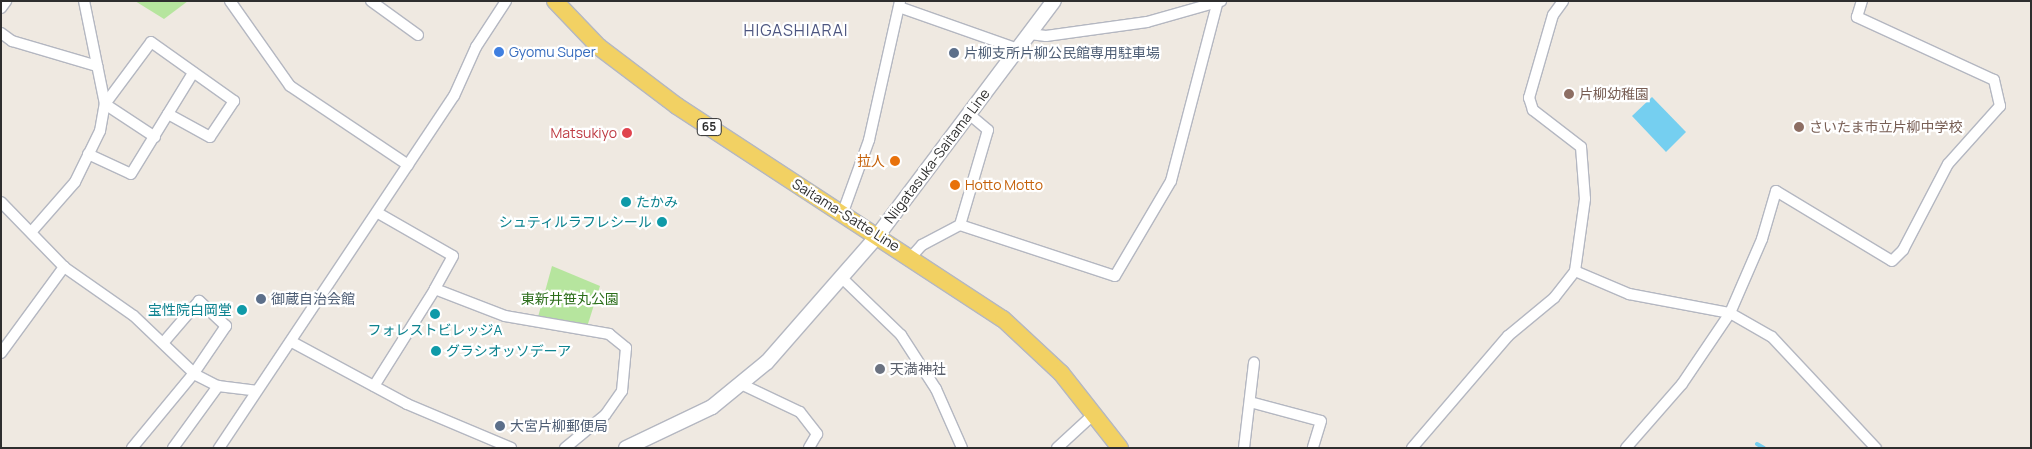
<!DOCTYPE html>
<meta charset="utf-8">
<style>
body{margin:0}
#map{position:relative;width:2032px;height:449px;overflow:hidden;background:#efe9e1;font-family:Manrope,"Noto Sans JP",sans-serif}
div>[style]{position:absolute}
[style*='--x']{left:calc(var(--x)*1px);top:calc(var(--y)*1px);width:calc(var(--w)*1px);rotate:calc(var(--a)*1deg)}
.green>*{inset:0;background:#b6e59e}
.water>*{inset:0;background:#75cff0}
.stream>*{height:4px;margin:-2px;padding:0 2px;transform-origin:2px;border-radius:2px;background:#75cff0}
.roads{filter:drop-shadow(1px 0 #b4b7c1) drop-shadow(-1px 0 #b4b7c1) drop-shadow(0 1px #b4b7c1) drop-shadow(0 -1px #b4b7c1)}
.minor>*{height:10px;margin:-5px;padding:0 5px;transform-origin:5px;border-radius:5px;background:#fff}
.secondary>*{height:14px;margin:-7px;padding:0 7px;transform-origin:7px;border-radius:7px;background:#fff}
.primary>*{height:16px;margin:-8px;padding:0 8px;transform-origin:8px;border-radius:8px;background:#f2d163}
.dots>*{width:14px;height:14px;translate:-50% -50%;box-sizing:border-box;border:2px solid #fff;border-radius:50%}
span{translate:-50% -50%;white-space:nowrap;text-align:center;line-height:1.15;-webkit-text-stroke:4.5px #fff;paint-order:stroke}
.shield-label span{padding:1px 4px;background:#fff;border:1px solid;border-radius:4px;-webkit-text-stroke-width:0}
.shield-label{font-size:12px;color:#2e2e2e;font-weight:700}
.shop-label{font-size:14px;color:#366cbe}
.left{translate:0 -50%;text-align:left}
.service-label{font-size:14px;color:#4e5e75}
.education-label{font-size:14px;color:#785e54}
.health-label{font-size:14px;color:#be3a42}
.right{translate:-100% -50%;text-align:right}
.street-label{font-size:14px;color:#2e2e2e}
.food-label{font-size:14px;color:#c56008}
.culture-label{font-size:14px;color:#0d838f}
.park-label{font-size:14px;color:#2c6e1b}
.worship-label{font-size:14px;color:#5b616d}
.quarter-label{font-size:16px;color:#4d5680;letter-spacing:1px}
.frame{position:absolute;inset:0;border:2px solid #2e2e2e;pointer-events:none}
</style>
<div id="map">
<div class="green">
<i style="clip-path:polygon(135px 1px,188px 1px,164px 19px)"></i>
<i style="clip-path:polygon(552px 266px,600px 286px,587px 327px,538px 317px)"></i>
</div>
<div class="water">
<i style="clip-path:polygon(1652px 97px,1686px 132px,1666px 152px,1632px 116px)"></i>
</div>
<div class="stream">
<i style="--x:1757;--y:444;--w:8;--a:30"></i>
</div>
<div class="roads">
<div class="minor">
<i style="--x:230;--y:1;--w:104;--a:54.8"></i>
<i style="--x:290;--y:86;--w:142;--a:33.8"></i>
<i style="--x:371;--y:1;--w:58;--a:35.9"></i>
<i style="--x:899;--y:7;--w:126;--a:19.4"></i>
<i style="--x:1;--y:8;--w:9;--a:-54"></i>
<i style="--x:1;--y:33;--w:14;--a:36"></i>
<i style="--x:12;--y:41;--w:89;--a:16.4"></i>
<i style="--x:1030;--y:34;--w:16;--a:7"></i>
<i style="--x:1046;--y:36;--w:102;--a:-7.9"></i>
<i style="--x:1147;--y:22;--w:77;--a:-15.8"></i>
<i style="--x:155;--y:137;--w:60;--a:-146.6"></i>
<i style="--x:105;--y:104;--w:77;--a:-53.4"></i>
<i style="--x:151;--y:42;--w:102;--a:35.4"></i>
<i style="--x:234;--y:101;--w:43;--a:123.7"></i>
<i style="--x:210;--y:137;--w:48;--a:-151.3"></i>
<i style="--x:88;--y:154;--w:47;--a:24.9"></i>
<i style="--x:131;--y:174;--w:119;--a:-58.5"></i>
<i style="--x:1;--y:202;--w:91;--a:45.9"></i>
<i style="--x:64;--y:267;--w:85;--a:35"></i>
<i style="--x:134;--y:316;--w:86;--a:43.6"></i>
<i style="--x:196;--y:375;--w:25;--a:27"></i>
<i style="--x:218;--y:386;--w:38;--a:7"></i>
<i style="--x:843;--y:212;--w:77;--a:-70.1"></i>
<i style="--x:869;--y:140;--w:142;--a:-77.4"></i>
<i style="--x:378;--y:213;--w:86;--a:29.8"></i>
<i style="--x:453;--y:256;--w:38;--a:119"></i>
<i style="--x:435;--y:289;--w:75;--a:21.1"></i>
<i style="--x:505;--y:316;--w:106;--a:9.8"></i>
<i style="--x:609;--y:334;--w:22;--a:39"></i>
<i style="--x:626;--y:348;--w:43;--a:95.3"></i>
<i style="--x:622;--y:391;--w:29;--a:125"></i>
<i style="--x:605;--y:415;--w:52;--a:140.5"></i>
<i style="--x:960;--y:225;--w:99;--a:-73.6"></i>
<i style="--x:988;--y:130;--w:23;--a:-140"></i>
<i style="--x:33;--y:230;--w:64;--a:-48.8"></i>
<i style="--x:75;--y:182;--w:57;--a:-63.9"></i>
<i style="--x:100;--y:131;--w:27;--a:-80"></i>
<i style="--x:105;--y:104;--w:105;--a:-101.5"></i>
<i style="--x:912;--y:256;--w:15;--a:-48"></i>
<i style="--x:922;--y:245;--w:43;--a:-27.8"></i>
<i style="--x:960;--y:225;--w:163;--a:18.2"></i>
<i style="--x:1115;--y:276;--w:110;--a:-59.5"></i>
<i style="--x:1171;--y:181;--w:182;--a:-75.4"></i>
<i style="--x:1575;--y:271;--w:59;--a:23.1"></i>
<i style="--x:1629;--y:294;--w:103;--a:10.7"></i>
<i style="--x:1730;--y:313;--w:48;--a:29.7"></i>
<i style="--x:1772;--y:337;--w:152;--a:46.9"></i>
<i style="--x:843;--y:279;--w:81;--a:44"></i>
<i style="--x:901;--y:335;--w:64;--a:57.1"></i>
<i style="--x:936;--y:389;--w:64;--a:66.2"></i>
<i style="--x:292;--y:342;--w:131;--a:28.3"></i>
<i style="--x:407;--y:404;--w:113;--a:22.9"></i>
<i style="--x:1;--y:353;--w:107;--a:-53.8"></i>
<i style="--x:743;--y:385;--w:63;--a:25.3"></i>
<i style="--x:800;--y:412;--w:28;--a:52"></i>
<i style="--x:817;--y:434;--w:16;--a:120"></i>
<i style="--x:374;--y:386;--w:115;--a:-57.8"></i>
<i style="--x:1250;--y:402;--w:73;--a:15"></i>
<i style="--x:1321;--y:421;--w:28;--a:107"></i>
<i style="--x:132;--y:448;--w:97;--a:-50.4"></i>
<i style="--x:194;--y:373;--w:57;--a:-55.8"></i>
<i style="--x:226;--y:326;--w:37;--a:-137"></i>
<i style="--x:199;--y:301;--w:55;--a:130.6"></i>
<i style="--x:173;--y:448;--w:77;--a:-54"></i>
<i style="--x:219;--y:448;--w:423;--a:-56.3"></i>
<i style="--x:454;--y:96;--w:54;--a:-65.8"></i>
<i style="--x:476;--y:47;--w:55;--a:-56.9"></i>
<i style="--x:1057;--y:448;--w:52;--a:-42.6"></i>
<i style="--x:1244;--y:448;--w:86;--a:-83.3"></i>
<i style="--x:1412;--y:448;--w:148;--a:-49.4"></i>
<i style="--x:1508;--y:336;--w:60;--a:-39.6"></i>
<i style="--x:1554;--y:298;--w:34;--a:-52"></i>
<i style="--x:1575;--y:271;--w:73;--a:-82.1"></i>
<i style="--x:1585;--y:199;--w:52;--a:-94.4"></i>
<i style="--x:1581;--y:147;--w:61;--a:-142.4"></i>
<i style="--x:1533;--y:110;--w:13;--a:-108"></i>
<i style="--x:1529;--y:98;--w:86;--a:-73.9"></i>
<i style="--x:1553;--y:15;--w:17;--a:-54"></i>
<i style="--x:1626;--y:448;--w:85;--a:-48.8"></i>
<i style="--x:1682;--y:384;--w:86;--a:-55.9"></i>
<i style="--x:1730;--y:313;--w:81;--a:-66.6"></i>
<i style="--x:1762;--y:239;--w:50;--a:-73.7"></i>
<i style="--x:1776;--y:191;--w:135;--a:31.1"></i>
<i style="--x:1892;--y:261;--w:16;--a:-45"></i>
<i style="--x:1903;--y:250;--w:97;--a:-62.4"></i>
<i style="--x:1948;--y:164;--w:78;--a:-48.1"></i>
<i style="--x:2000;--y:106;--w:27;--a:-103"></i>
<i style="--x:1994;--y:80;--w:151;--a:-155.3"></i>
<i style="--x:1857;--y:17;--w:17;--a:-73"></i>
</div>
<div class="secondary">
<i style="--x:626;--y:448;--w:95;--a:-25.5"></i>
<i style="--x:712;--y:407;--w:71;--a:-39.3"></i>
<i style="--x:767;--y:362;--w:169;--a:-48.8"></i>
<i style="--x:878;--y:235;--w:293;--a:-53.1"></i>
</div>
<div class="primary">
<i style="--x:555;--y:1;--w:64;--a:46.3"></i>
<i style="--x:599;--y:47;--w:98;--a:37.1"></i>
<i style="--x:677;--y:106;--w:389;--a:33.2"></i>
<i style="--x:1003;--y:319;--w:79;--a:43"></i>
<i style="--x:1061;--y:373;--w:95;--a:51.8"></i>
</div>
</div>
<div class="dots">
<i style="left:499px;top:52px;background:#3f7fe0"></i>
<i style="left:954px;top:53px;background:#5c6f8a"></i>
<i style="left:1569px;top:94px;background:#8d6e63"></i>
<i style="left:1799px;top:127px;background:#8d6e63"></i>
<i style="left:627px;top:133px;background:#e0444e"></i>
<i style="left:895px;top:161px;background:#e8710a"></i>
<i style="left:955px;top:185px;background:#e8710a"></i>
<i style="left:626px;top:202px;background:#0f9aa8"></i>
<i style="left:662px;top:222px;background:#0f9aa8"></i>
<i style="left:261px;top:299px;background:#5c6f8a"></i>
<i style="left:242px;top:310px;background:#0f9aa8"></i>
<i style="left:435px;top:314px;background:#0f9aa8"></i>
<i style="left:436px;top:351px;background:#0f9aa8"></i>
<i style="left:880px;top:369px;background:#6b7280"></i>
<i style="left:500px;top:426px;background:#5c6f8a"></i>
</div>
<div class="shield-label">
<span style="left:709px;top:127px">65</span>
</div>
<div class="shop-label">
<span class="left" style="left:509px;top:52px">Gyomu Super</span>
</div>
<div class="service-label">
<span class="left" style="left:964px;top:53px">片柳支所片柳公民館専用駐車場</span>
<span class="left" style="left:271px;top:299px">御蔵自治会館</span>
<span class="left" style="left:510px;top:426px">大宮片柳郵便局</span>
</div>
<div class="education-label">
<span class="left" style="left:1579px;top:94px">片柳幼稚園</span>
<span class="left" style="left:1809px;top:127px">さいたま市立片柳中学校</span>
</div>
<div class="health-label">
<span class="right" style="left:617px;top:133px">Matsukiyo</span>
</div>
<div class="street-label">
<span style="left:937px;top:156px;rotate:-53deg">Niigatasuka-Saitama Line</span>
<span style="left:846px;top:215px;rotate:32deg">Saitama-Satte Line</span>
</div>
<div class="food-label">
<span class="right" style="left:885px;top:161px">拉人</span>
<span class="left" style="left:965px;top:185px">Hotto Motto</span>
</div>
<div class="culture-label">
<span class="left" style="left:636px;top:202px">たかみ</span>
<span class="right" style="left:652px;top:222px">シュティルラフレシール</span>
<span class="right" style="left:232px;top:310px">宝性院白岡堂</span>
<span style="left:435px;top:330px">フォレストビレッジA</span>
<span class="left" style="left:446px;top:351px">グラシオッソデーア</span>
</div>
<div class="park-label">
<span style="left:570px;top:299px">東新井笹丸公園</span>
</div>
<div class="worship-label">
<span class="left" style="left:890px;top:369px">天満神社</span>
</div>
<div class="quarter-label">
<span style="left:796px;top:30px">HIGASHIARAI</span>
</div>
<div class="frame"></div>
</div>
